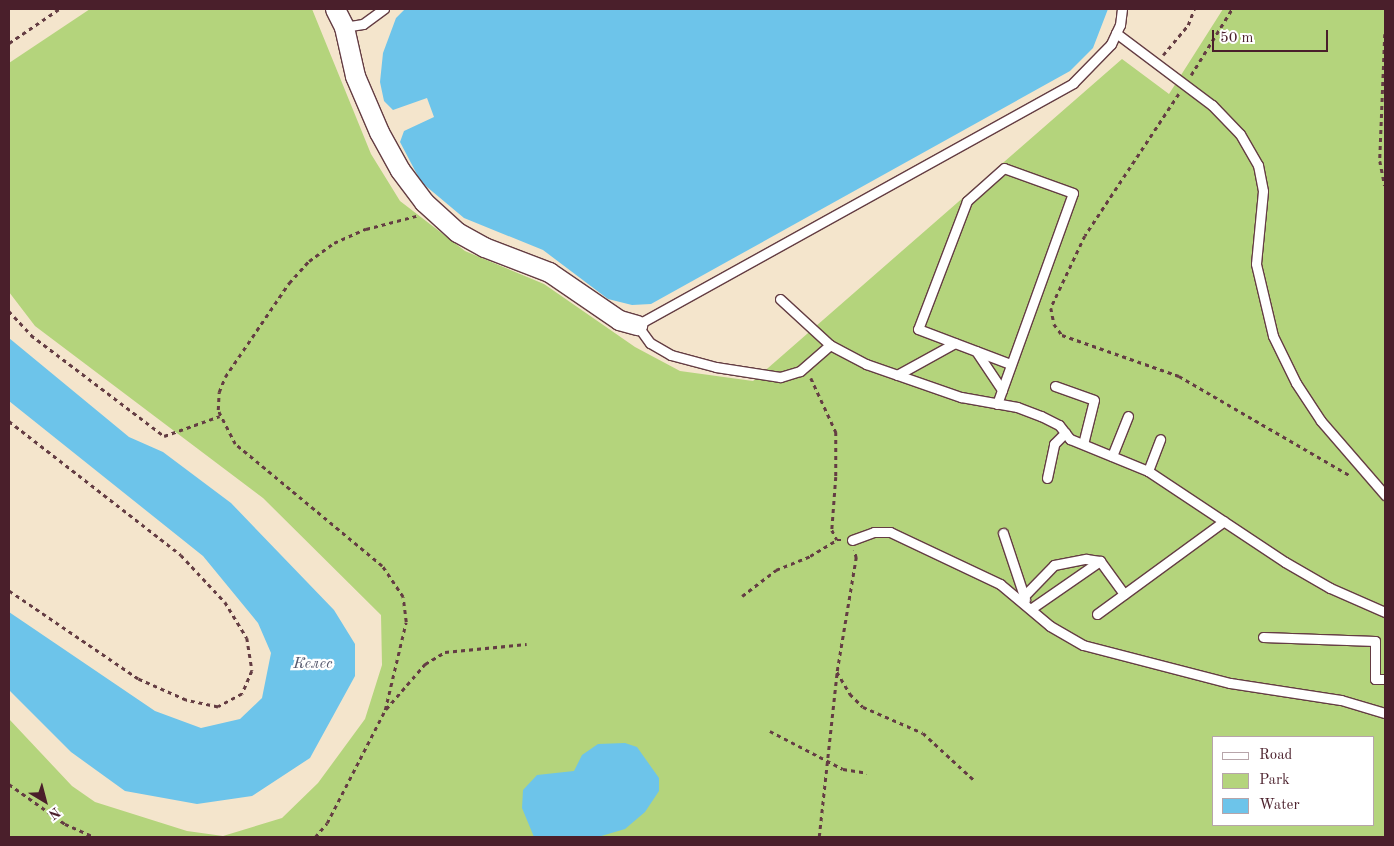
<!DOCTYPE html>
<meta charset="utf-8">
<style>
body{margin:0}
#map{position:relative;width:1394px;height:846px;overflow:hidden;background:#f4e5cc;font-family:"Old Standard TT",serif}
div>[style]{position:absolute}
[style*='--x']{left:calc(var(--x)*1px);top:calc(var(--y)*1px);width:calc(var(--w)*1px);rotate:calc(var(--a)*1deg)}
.green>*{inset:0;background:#b4d47c}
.water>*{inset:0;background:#6dc4ea}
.path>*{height:2.5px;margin-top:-1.25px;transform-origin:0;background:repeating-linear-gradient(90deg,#643d43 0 4px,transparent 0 8px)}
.roads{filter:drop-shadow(1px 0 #643d43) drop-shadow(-1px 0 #643d43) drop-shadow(0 1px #643d43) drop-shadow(0 -1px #643d43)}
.lane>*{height:9px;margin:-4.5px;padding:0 4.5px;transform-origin:4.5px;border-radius:4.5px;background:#fff}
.street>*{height:19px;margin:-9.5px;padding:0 9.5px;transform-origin:9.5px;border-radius:9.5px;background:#fff}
span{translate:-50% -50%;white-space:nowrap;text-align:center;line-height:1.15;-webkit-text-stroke:4.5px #fff;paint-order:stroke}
.water-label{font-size:16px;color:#56596e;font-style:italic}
.frame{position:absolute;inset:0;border:10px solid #4a1f2b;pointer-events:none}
.legend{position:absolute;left:1212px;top:736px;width:162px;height:90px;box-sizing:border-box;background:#fff;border:1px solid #b7a5aa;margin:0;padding:6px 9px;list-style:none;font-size:15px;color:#4a1f2b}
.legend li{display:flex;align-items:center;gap:10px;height:25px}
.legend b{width:25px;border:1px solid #b7a5aa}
.north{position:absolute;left:20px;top:776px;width:50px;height:50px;-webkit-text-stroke:4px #fff;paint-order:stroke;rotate:143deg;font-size:14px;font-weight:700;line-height:20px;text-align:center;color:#4a1f2b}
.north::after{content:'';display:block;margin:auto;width:18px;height:22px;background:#4a1f2b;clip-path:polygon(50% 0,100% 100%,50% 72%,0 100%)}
.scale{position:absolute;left:1212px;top:30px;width:116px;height:22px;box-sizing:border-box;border:2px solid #4a1f2b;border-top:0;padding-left:6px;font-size:15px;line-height:18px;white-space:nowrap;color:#4a1f2b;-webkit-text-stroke:4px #fff;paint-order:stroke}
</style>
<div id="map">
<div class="green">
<i style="clip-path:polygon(evenodd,90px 9px,312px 9px,371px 154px,400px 201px,465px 251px,544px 284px,635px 347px,680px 371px,753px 381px,1122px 59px,1169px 94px,1223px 9px,1385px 9px,1385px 837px,9px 837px,9px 719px,72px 786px,95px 802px,187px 831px,223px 836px,282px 818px,318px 783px,365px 719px,382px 665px,381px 615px,263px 498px,35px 326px,9px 292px,9px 63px,90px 9px,1213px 737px,1373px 737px,1373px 825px,1213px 825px,1213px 737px)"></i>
</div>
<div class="water">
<i style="clip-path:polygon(405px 9px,1108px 9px,1093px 48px,1070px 71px,651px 304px,632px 305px,608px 299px,543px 250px,464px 218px,421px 182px,400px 142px,404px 131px,434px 117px,427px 98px,393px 110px,384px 101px,380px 82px,383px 53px,396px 18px)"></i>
<i style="clip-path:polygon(9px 338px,129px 437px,163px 452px,231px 503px,334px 610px,355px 644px,355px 676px,310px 758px,252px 796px,197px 804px,125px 791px,71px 752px,9px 690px,9px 612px,155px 711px,201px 728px,240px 719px,262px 698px,271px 653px,258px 623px,203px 556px,9px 401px)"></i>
<i style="clip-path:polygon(625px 743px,637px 747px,659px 778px,659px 791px,645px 812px,625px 829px,598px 837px,534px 837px,522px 808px,523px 790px,537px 775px,574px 771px,582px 755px,598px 744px)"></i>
</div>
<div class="path">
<i style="--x:1385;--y:34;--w:127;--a:92.3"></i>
<i style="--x:1380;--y:161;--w:25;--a:79"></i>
<i style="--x:9;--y:43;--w:60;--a:-34.2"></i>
<i style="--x:1163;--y:55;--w:39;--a:-50"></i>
<i style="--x:1188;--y:25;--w:17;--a:-69"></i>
<i style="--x:1191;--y:75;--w:78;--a:-58.2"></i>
<i style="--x:1179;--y:94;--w:170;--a:123.5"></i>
<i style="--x:1085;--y:236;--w:80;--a:115.3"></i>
<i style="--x:1051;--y:308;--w:16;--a:79"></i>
<i style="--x:1054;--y:324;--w:14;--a:54"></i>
<i style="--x:1062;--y:335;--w:124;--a:19.3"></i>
<i style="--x:1179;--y:376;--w:199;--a:30.2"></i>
<i style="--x:9;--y:311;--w:33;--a:47"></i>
<i style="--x:31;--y:335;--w:167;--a:37.2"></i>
<i style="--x:164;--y:436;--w:59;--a:-19.7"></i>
<i style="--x:811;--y:378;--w:60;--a:65.2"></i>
<i style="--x:836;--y:432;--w:45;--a:90"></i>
<i style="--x:836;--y:477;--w:53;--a:94.3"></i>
<i style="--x:832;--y:530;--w:11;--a:63"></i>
<i style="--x:837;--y:540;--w:5;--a:0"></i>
<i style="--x:9;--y:421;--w:218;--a:37.9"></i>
<i style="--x:181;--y:555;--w:64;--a:46.9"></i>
<i style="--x:225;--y:602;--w:42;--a:58.6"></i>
<i style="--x:247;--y:638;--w:33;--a:81"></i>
<i style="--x:252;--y:671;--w:25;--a:113"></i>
<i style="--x:242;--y:694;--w:27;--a:152"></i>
<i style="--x:218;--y:707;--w:33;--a:-168"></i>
<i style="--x:186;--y:700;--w:52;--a:-156.4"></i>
<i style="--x:138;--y:679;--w:156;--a:-145.7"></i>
<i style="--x:742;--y:596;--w:43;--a:-37.4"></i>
<i style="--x:776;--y:570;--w:37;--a:-22"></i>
<i style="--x:810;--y:556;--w:31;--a:-31"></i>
<i style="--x:837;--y:672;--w:26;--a:59"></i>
<i style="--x:850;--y:694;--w:18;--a:45"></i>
<i style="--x:863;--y:707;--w:65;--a:23.4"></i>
<i style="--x:923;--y:733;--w:69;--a:42.7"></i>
<i style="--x:386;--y:709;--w:60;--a:-49.1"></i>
<i style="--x:425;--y:664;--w:23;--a:-31"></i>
<i style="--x:445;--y:652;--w:82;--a:-5.6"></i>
<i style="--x:770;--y:731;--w:82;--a:27.5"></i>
<i style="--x:843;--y:769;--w:24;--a:9"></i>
<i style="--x:9;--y:784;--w:69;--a:35.5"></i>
<i style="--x:65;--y:824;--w:32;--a:24"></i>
<i style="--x:315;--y:837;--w:18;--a:-49"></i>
<i style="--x:327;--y:823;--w:127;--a:-62.8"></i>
<i style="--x:385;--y:710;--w:90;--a:-76.6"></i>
<i style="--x:406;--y:622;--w:25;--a:-97"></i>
<i style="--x:403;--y:597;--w:37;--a:-124"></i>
<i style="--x:382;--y:566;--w:191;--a:-140.3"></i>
<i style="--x:235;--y:444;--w:38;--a:-117"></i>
<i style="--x:218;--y:410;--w:18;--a:-87"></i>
<i style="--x:219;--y:392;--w:16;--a:-68"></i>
<i style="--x:225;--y:377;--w:114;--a:-55.8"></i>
<i style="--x:289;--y:283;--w:30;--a:-48"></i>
<i style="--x:309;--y:261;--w:31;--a:-36"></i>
<i style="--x:334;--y:243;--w:35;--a:-24"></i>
<i style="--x:366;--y:229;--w:52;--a:-14.6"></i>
<i style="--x:819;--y:837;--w:167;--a:-83.8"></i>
<i style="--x:837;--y:671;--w:115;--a:-80.5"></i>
<i style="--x:856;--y:558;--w:8;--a:-104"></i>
</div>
<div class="roads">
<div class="lane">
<i style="--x:344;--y:27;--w:19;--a:-9"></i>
<i style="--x:363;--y:24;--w:26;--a:-36"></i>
<i style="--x:1116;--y:33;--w:120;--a:36.9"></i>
<i style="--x:1212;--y:105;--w:40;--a:46"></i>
<i style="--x:1240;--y:134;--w:36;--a:60"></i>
<i style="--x:1258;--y:165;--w:26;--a:79"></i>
<i style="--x:1263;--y:191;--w:73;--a:95.5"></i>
<i style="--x:1256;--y:264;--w:74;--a:76.7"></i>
<i style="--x:1273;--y:336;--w:52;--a:63.9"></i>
<i style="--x:1296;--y:383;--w:45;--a:56.7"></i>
<i style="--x:1321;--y:421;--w:98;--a:49.1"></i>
<i style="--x:780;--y:299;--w:68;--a:42.6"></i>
<i style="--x:830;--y:345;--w:41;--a:27.8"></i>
<i style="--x:866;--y:364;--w:101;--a:19.2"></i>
<i style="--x:961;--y:397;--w:57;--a:10.1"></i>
<i style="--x:1017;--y:407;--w:26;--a:21"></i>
<i style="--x:1041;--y:416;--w:20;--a:27"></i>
<i style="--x:1059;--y:425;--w:18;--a:52"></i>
<i style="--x:1070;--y:439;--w:84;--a:22.3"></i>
<i style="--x:1148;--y:471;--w:164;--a:33.6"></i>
<i style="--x:1285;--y:562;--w:52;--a:30"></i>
<i style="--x:1330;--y:588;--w:60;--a:23.6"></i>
<i style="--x:830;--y:345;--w:40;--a:139"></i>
<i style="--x:800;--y:371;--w:21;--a:163"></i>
<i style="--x:780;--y:377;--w:65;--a:-171.1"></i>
<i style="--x:716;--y:367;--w:47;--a:-165.1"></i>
<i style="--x:671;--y:355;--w:24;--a:-150"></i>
<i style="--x:650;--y:343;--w:22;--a:-126"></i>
<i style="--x:637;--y:325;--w:499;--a:-29"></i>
<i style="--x:1073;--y:83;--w:54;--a:-45.7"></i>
<i style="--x:1111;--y:44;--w:21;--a:-65"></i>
<i style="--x:1120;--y:25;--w:16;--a:-83"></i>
<i style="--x:976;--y:351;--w:47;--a:56.3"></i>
<i style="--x:897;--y:375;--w:66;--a:-28.9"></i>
<i style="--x:1055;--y:386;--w:41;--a:19.7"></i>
<i style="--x:1094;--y:400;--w:45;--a:104"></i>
<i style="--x:997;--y:404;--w:224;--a:-70.2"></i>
<i style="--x:1073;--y:193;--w:73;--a:-160.1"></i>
<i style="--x:1004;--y:168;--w:50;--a:138.3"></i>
<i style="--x:967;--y:201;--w:137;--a:110.9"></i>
<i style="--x:918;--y:329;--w:98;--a:20.8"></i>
<i style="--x:1112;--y:456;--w:43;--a:-68.2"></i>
<i style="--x:1148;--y:471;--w:34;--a:-69"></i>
<i style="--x:1047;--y:478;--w:35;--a:-78"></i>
<i style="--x:1054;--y:444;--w:16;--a:-45"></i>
<i style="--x:1003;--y:533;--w:70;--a:71.6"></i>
<i style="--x:852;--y:540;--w:23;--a:-20"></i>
<i style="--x:874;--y:532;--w:16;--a:0"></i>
<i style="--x:890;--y:532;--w:122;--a:25.3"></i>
<i style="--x:1000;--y:584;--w:65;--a:40"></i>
<i style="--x:1050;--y:626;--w:38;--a:30"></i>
<i style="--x:1083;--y:645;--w:152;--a:14.5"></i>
<i style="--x:1230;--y:683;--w:112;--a:8.7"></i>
<i style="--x:1341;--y:700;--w:46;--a:16.5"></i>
<i style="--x:1024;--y:596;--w:43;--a:-45.9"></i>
<i style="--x:1054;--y:565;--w:33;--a:-11"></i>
<i style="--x:1086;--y:559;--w:14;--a:8"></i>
<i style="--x:1032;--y:608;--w:83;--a:-34.7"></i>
<i style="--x:1100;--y:561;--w:41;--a:54"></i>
<i style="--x:1097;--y:614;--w:157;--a:-36.2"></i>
<i style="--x:1263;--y:637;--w:112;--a:2"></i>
<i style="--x:1375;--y:641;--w:38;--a:90"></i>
<i style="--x:1375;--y:679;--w:10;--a:0"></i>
</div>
<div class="street">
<i style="--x:335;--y:9;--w:20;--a:63"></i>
<i style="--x:344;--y:27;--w:50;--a:77.3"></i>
<i style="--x:355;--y:76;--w:61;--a:66.8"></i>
<i style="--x:379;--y:132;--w:43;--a:61.1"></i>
<i style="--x:400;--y:170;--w:40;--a:53"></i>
<i style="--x:424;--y:202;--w:45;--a:42.3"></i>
<i style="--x:457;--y:232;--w:31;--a:29"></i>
<i style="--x:484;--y:247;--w:70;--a:21"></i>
<i style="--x:549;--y:272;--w:85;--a:34.4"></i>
<i style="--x:619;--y:320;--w:19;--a:16"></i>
</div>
</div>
<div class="water-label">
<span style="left:313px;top:664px">Келес</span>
</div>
<div class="frame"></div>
<ul class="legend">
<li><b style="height:6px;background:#fff"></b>Road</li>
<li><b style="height:14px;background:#b4d47c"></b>Park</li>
<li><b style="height:14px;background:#6dc4ea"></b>Water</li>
</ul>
<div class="north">N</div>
<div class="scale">50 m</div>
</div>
